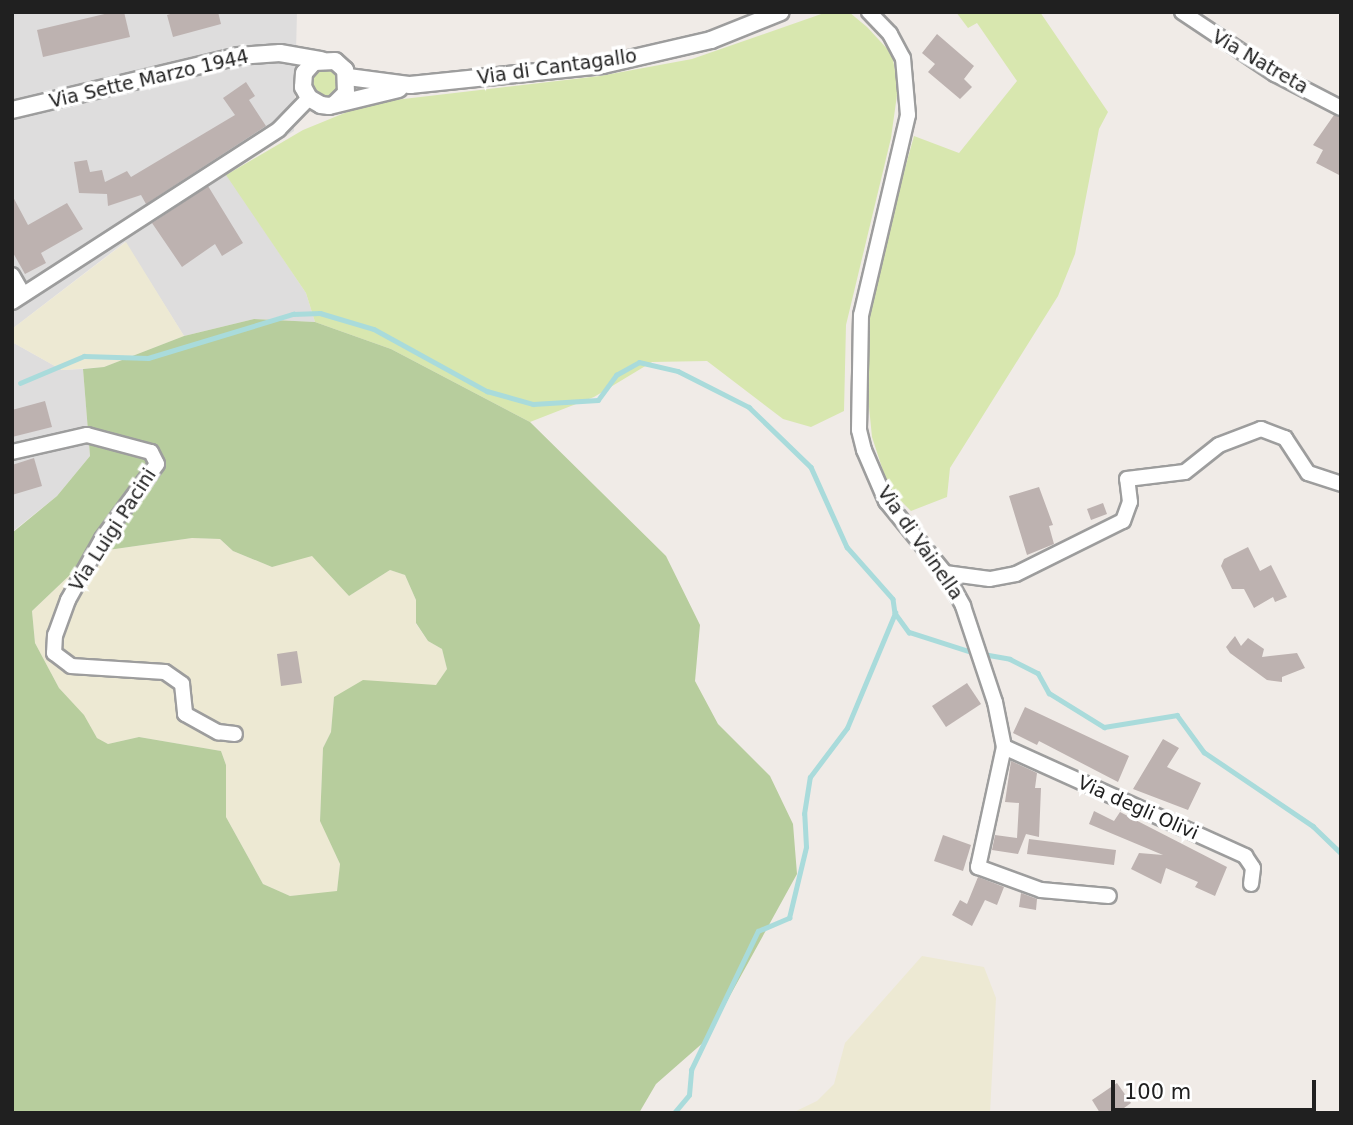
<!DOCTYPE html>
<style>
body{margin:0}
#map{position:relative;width:1353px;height:1125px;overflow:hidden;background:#f0ebe7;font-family:"DejaVu Sans",sans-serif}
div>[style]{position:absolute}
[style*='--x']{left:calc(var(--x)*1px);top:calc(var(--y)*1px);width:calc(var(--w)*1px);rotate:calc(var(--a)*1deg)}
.residential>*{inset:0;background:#dedddd}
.farmland>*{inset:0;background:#ede9d3}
.grass>*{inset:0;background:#d8e7af}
.round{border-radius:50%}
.forest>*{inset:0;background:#b7cd9d}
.stream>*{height:4.5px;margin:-2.25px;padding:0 2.25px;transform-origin:2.25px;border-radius:2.25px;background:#a9dbdb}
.building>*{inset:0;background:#bdb2b0}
.roads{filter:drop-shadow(2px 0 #9d9d9d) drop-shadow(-2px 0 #9d9d9d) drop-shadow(0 2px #9d9d9d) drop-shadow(0 -2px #9d9d9d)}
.minor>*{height:14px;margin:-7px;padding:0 7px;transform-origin:7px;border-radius:7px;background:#fff}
.tertiary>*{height:16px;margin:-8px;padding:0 8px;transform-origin:8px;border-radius:8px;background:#fff}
span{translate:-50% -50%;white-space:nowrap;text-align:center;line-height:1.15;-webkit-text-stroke:7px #fff;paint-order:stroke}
.street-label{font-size:19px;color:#202020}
.frame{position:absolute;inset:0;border:14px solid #202020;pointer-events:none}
.scale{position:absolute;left:1111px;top:1080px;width:205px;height:32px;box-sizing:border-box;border:4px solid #202020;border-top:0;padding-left:9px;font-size:21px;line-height:24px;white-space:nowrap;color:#202020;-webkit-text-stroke:5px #fff;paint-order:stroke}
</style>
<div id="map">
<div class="residential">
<i style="clip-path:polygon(12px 12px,297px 12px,294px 131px,227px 175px,306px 293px,315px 322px,254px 319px,184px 336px,125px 242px,12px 329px)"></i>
<i style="clip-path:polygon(12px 342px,62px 370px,83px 369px,90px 456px,57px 496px,12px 532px)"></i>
</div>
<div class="farmland">
<i style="clip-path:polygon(126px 242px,184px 336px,104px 367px,62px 370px,12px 342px,12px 329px)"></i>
<i style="clip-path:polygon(192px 538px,220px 539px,233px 551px,272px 567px,312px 555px,349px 596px,390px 570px,405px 575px,416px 600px,416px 624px,428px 641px,442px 649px,447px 669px,436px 686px,400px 684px,334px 697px,331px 732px,323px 748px,320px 820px,340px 864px,337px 892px,290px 896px,263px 884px,226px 817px,226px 765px,221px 751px,139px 737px,108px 744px,97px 738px,84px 716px,59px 688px,35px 643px,32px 611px,94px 552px)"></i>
<i style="clip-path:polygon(922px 956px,984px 967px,996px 998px,990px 1113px,792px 1113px,817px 1101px,834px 1084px,845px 1043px)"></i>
</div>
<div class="grass">
<i style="clip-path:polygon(827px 12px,849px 12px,867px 27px,892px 54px,898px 88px,891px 138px,846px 325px,844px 411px,811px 427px,783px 419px,707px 361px,652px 362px,594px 397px,530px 422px,391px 349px,315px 322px,306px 293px,226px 175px,303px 130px,369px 103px,600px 76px,692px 59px)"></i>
<i style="clip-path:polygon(956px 12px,1040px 12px,1108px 112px,1099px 129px,1075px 254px,1058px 296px,950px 468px,947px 497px,911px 511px,889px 489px,872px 437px,868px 397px,868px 317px,890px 222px,914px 136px,959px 153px,1017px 81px,977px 23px,968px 28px)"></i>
<i class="round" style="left:312px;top:68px;width:28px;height:28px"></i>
</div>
<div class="forest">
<i style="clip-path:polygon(evenodd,254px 319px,315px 322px,391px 349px,530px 422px,666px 556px,700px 625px,695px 681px,718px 724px,770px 776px,793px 824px,797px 874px,705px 1041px,656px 1084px,639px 1113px,12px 1113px,12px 533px,57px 496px,90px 456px,83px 369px,104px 367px,184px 336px,254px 319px,192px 538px,220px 539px,233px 551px,272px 567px,312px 556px,349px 596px,390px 570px,405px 575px,416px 600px,416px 623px,428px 641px,442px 649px,447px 669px,436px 685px,363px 680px,334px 697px,331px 732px,323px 748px,320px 821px,340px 864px,337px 891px,290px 896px,263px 884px,226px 817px,226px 765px,221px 751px,139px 737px,108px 744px,97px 738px,84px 715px,59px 688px,35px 643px,32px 611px,94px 552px,192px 538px)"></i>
</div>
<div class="stream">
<i style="--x:20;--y:383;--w:69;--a:-22.9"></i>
<i style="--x:84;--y:356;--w:64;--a:1.8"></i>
<i style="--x:148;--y:358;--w:152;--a:-16.9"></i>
<i style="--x:293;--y:314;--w:27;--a:-2"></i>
<i style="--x:320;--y:313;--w:56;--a:16.5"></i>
<i style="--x:374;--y:329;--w:129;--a:28.8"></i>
<i style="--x:487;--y:391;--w:48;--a:15.8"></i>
<i style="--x:533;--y:404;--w:65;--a:-3.5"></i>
<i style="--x:598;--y:400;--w:31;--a:-54"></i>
<i style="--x:616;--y:375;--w:26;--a:-29"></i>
<i style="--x:639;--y:362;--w:40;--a:13"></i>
<i style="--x:678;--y:371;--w:80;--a:26.9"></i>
<i style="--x:749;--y:407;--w:86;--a:44.1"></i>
<i style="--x:811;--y:467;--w:88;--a:65.8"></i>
<i style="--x:847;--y:547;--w:69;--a:48.5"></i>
<i style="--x:893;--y:599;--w:14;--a:82"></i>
<i style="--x:895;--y:613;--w:24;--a:54"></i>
<i style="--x:909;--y:632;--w:69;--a:17.7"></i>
<i style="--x:983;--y:654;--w:27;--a:10"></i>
<i style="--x:1010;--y:659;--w:31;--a:27"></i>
<i style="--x:1038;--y:673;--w:23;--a:61"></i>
<i style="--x:1049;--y:693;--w:65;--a:31.7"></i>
<i style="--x:1104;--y:727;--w:74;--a:-9.3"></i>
<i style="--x:1177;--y:715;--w:46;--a:53.9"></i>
<i style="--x:1204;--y:752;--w:132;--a:34.2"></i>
<i style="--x:1313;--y:826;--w:39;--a:44"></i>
<i style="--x:674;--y:1113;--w:23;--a:-50"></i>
<i style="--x:689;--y:1095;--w:25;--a:-85"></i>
<i style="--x:691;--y:1070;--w:154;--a:-64.3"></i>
<i style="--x:758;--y:931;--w:34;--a:-23"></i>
<i style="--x:789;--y:918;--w:73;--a:-76.5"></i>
<i style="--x:806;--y:847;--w:33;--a:-93"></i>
<i style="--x:804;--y:814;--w:37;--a:-81"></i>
<i style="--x:810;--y:777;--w:61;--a:-52.9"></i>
<i style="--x:847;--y:728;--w:125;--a:-67.3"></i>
</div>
<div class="building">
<i style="clip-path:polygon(113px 12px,124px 12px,130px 37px,43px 57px,37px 30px)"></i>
<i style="clip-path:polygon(177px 12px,218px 12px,221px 24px,173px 37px,167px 15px)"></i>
<i style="clip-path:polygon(937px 34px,974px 66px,964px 79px,972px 87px,960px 99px,928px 72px,935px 64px,922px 53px)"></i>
<i style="clip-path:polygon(246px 82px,255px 96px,249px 100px,266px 126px,146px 204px,141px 195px,108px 206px,107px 194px,79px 193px,74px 162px,87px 160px,90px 172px,102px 170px,105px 182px,127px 171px,131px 177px,235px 115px,223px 98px)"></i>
<i style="clip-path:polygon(1334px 115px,1341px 118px,1341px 176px,1316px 163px,1323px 150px,1313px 145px)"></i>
<i style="clip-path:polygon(208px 186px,243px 243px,222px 256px,215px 244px,182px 267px,152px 223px)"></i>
<i style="clip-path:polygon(12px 195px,28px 225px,67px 203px,83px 229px,41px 253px,46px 263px,25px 274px,12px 251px)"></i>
<i style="clip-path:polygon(45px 401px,52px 427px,12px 437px,12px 410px)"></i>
<i style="clip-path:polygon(34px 458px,42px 486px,12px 495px,12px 465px)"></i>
<i style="clip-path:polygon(1039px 487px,1053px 525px,1049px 526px,1054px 544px,1027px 555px,1009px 496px)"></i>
<i style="clip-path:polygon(1103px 503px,1107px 514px,1091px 520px,1087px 509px)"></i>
<i style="clip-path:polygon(1248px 547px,1260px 571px,1271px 565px,1287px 597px,1275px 602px,1273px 597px,1254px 608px,1244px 589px,1232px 589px,1221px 566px,1224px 559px)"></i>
<i style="clip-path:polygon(1235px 636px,1241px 646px,1248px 638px,1264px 649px,1262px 657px,1297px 653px,1305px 668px,1282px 677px,1282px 682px,1267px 680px,1230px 653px,1226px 647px)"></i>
<i style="clip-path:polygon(297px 651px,302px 683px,281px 686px,277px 654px)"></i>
<i style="clip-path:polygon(967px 683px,981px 704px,946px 727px,932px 706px)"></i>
<i style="clip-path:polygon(1025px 707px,1129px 756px,1118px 782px,1039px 741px,1037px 745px,1013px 733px)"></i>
<i style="clip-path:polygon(1163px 739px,1179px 748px,1167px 767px,1201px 783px,1188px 810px,1133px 789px)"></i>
<i style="clip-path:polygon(1011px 761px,1037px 773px,1035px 788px,1041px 788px,1039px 837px,1026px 834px,1018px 854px,992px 850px,995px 835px,1017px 838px,1019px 803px,1005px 802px)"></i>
<i style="clip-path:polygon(1094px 811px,1114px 821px,1120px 812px,1227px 867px,1215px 896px,1195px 887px,1198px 882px,1166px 868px,1161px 884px,1131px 869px,1139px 853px,1163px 855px,1089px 824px)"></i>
<i style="clip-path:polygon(943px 835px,971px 845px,963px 871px,934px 861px)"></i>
<i style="clip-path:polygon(1029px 839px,1116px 850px,1114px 865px,1027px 854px)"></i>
<i style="clip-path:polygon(978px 877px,1004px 887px,997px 905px,985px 900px,972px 926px,952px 915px,960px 900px,967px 904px)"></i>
<i style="clip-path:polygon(1021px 893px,1037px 899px,1036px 910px,1019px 907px)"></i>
<i style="clip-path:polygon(1117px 1083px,1131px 1103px,1117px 1113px,1100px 1113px,1092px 1100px)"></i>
</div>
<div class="roads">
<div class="minor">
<i style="--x:869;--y:12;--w:30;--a:46"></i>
<i style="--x:890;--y:34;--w:27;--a:62"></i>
<i style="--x:903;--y:58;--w:57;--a:85"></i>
<i style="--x:908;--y:115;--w:205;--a:103.2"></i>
<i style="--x:861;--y:315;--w:115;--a:91"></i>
<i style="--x:859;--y:430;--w:21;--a:76"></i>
<i style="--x:864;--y:450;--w:56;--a:66.7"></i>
<i style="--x:886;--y:501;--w:93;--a:50.7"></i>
<i style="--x:945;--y:573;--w:38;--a:61"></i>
<i style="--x:963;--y:606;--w:101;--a:71.6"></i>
<i style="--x:995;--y:702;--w:46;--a:78.7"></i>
<i style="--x:1004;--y:747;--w:123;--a:102.2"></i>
<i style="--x:978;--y:867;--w:67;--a:20.1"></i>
<i style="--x:1041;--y:890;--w:68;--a:5"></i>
<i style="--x:1182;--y:12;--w:112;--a:33.7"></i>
<i style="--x:1275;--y:74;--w:74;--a:27.3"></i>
<i style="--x:12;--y:275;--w:22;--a:60"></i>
<i style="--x:12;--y:302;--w:318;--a:-32.9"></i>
<i style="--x:279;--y:129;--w:43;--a:-45.9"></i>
<i style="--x:12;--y:452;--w:77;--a:-12.8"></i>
<i style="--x:87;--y:435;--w:66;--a:14.9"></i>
<i style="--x:151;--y:452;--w:13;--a:63"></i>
<i style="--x:157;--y:464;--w:93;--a:126.3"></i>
<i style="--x:102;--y:539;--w:70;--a:119.1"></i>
<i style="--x:68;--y:600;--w:37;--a:110"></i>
<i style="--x:55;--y:635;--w:18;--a:93"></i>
<i style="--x:54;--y:653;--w:21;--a:37"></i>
<i style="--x:71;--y:666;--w:94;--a:3.7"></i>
<i style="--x:165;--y:672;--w:21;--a:35"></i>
<i style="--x:182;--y:684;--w:30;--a:84"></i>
<i style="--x:185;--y:714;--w:38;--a:29"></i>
<i style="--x:218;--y:732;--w:17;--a:7"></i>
<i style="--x:945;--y:573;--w:45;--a:7.6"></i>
<i style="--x:990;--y:579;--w:26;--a:-11"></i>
<i style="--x:1016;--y:574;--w:119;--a:-26.4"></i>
<i style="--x:1123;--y:521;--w:20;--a:-70"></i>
<i style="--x:1130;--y:502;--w:23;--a:-97"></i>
<i style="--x:1127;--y:479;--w:58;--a:-6.9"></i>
<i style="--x:1185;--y:472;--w:43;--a:-38.5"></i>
<i style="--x:1219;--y:445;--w:45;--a:-20.9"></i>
<i style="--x:1261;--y:429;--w:26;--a:21"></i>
<i style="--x:1285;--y:438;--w:42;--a:56.7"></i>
<i style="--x:1308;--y:473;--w:35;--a:18"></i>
<i style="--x:1004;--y:747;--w:265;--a:24.3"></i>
<i style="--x:1245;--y:856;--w:14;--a:56"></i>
<i style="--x:1253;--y:868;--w:16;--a:97"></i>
</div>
<div class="tertiary">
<i style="--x:348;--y:77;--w:63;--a:7.4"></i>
<i style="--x:410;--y:85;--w:194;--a:-5.9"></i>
<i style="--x:603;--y:65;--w:111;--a:-13"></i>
<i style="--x:711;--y:40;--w:75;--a:-21.8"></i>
<i style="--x:336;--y:103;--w:14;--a:-45"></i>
<i style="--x:346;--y:93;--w:23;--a:-92"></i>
<i style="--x:345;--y:70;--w:13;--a:-138"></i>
<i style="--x:335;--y:61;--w:21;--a:177"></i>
<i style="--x:314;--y:62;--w:15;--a:132"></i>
<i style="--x:304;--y:73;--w:14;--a:94"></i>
<i style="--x:303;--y:87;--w:13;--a:61"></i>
<i style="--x:309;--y:98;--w:14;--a:30"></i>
<i style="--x:321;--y:105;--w:8;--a:7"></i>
<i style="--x:329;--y:106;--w:72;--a:-13.7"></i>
<i style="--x:12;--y:110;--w:232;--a:-13.4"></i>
<i style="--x:238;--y:56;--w:42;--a:-4.1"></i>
<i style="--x:280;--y:53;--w:42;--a:9.7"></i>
</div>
</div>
<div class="street-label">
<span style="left:1260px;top:62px;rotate:30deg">Via Natreta</span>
<span style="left:557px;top:67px;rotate:-8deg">Via di Cantagallo</span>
<span style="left:149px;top:79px;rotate:-13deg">Via Sette Marzo 1944</span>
<span style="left:113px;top:530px;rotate:-57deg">Via Luigi Pacini</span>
<span style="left:920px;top:543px;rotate:55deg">Via di Vainella</span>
<span style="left:1138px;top:808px;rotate:24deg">Via degli Olivi</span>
</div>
<div class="frame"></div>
<div class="scale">100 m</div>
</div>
